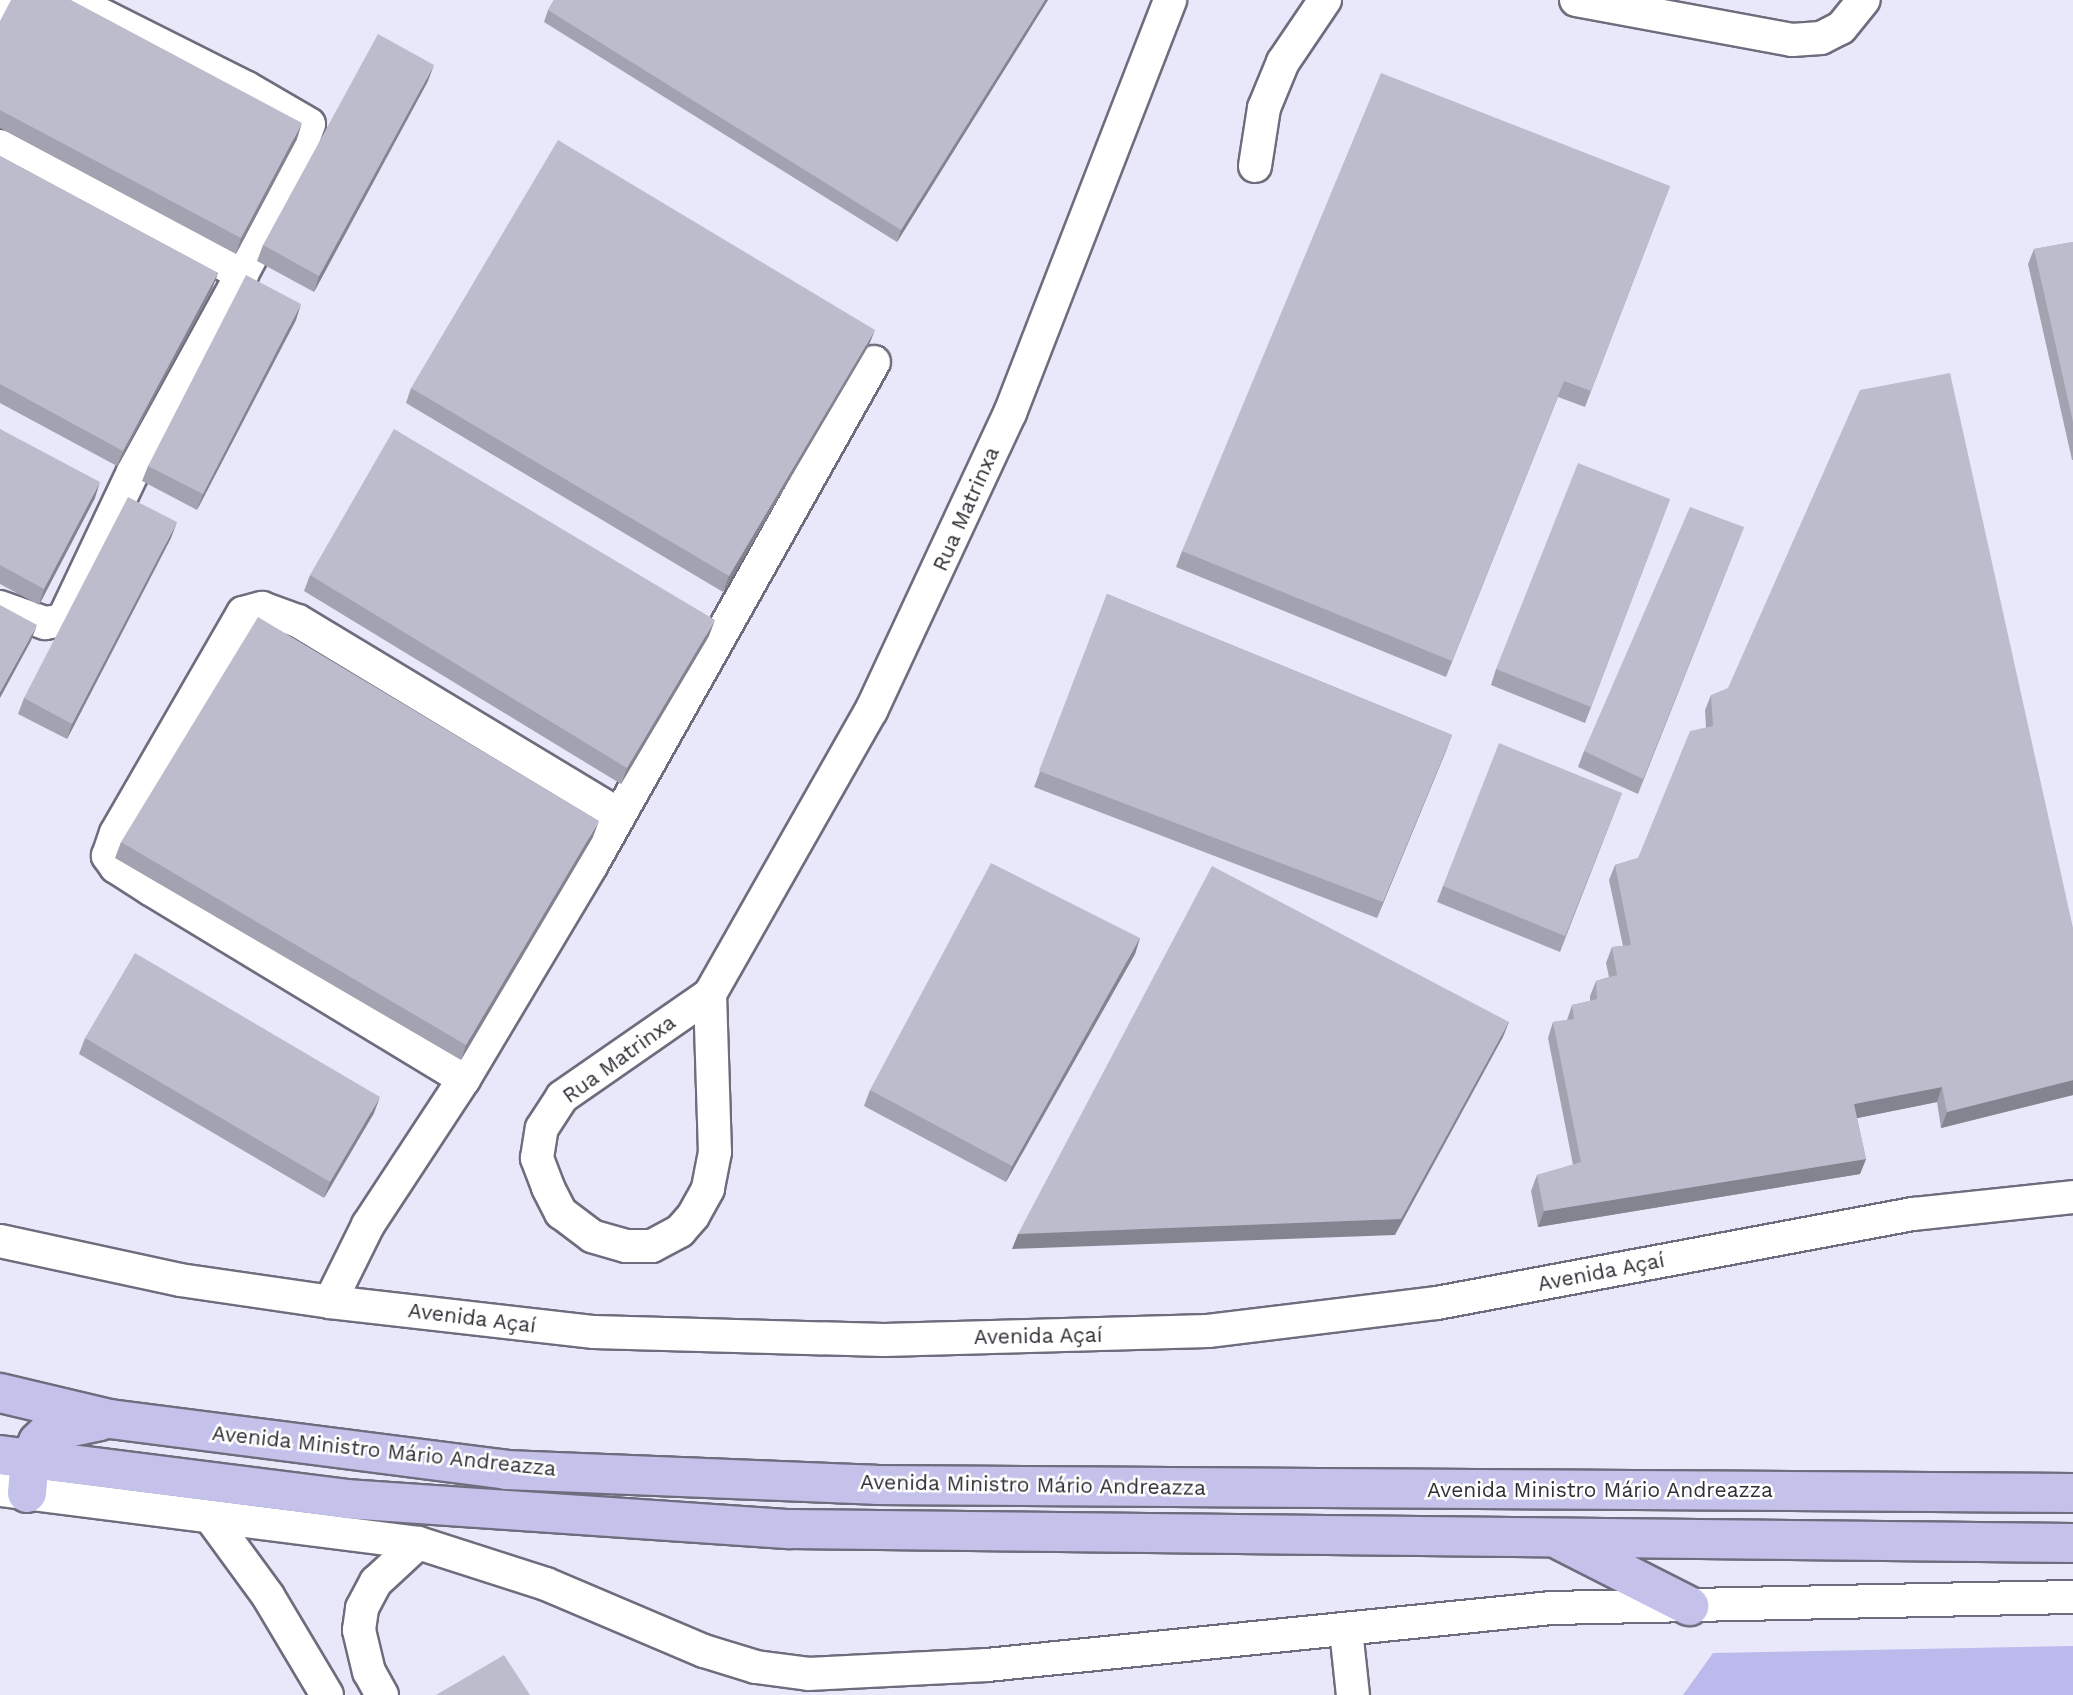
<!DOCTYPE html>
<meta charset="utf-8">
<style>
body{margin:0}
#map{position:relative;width:2073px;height:1695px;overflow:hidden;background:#e8e8fa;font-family:"Work Sans",sans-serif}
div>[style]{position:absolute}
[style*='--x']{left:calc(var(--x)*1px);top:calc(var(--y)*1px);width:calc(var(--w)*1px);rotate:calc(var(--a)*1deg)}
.green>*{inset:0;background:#bcb9ed}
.roads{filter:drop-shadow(2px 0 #6e6d7d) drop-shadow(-2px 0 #6e6d7d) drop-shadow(0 2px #6e6d7d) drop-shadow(0 -2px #6e6d7d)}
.minor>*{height:32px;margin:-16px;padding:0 16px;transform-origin:16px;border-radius:16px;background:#fff}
.major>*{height:38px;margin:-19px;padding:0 19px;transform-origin:19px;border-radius:19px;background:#c4c1ea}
.wall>*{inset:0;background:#a3a2b0}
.shaded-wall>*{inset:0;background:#848490}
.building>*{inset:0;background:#bdbccd}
span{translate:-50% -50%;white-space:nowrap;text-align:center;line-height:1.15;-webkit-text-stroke:5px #fff;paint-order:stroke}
.street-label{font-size:21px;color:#2f2f35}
</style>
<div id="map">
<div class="green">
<i style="clip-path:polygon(2073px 1646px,2073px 1695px,1683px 1695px,1713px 1653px)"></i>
</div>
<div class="roads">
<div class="minor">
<i style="--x:1576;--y:0;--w:220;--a:10.5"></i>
<i style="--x:1792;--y:40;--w:29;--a:-4"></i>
<i style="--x:1821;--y:38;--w:22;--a:-27"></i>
<i style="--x:1841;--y:28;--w:36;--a:-51"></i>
<i style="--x:0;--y:15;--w:17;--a:-62"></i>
<i style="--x:0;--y:146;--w:274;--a:27.9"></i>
<i style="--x:242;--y:274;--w:40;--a:-62"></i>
<i style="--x:261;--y:239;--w:52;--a:-63.9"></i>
<i style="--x:284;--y:192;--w:72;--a:-69.8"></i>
<i style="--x:309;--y:124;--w:72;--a:-149.9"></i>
<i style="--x:247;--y:88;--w:196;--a:-153.3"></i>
<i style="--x:1255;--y:166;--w:59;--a:-81.2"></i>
<i style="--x:1264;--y:108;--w:50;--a:-67.6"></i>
<i style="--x:1283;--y:62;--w:75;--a:-55.9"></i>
<i style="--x:0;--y:607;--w:48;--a:19.6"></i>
<i style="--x:45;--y:623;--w:18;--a:-9"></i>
<i style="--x:63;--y:620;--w:164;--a:-64.7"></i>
<i style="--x:133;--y:472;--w:226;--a:-61.2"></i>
<i style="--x:710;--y:994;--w:158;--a:88.2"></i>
<i style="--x:715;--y:1152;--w:38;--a:101"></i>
<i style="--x:708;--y:1189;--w:31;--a:119"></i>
<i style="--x:693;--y:1216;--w:20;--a:131"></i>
<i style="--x:680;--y:1231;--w:32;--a:152"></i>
<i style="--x:652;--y:1246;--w:26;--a:180"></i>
<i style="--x:626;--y:1246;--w:35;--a:-164"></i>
<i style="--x:592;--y:1236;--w:39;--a:-143"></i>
<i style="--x:561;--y:1213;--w:29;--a:-117"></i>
<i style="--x:548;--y:1187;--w:31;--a:-111"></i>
<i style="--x:537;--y:1158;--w:30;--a:-81"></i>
<i style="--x:542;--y:1128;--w:37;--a:-57"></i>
<i style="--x:562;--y:1097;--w:180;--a:-34.8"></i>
<i style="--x:710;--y:994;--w:326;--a:-60.4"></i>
<i style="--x:871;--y:711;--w:329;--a:-65"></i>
<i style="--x:1010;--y:413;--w:443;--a:-68.8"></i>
<i style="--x:464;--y:1079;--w:365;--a:-148.8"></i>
<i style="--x:152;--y:890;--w:43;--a:-147.4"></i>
<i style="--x:116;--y:867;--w:14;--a:-126"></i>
<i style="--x:108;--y:856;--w:24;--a:-71"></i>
<i style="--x:116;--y:833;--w:254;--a:-60"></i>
<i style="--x:243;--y:613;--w:20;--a:-15"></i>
<i style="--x:262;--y:608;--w:38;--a:20"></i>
<i style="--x:298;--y:621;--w:375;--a:31.1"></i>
<i style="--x:0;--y:1241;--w:184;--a:12.2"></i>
<i style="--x:180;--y:1280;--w:152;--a:8.3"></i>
<i style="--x:330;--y:1302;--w:266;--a:6.5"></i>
<i style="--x:594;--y:1332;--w:290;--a:1.6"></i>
<i style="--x:884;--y:1340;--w:324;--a:-1.6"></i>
<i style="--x:1208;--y:1331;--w:231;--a:-7"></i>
<i style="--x:1437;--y:1303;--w:485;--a:-10.6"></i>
<i style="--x:1914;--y:1214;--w:160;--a:-6.1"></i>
<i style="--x:330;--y:1302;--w:86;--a:-63.7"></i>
<i style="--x:368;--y:1225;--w:175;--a:-56.7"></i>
<i style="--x:464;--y:1079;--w:248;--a:-59.2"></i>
<i style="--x:591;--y:866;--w:578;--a:-60.69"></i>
<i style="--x:0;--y:1490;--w:421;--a:7.2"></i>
<i style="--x:418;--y:1543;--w:134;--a:17.8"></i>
<i style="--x:546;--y:1584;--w:172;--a:23"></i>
<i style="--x:704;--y:1651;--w:54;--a:17.1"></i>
<i style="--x:756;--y:1667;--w:53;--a:7.5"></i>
<i style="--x:809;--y:1674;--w:178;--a:-2.9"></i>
<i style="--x:987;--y:1665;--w:567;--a:-5.77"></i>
<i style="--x:1551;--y:1608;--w:522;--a:-1.21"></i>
<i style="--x:211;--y:1518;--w:97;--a:53.8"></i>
<i style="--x:268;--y:1596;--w:115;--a:59.2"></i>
<i style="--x:1346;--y:1630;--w:65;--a:83.9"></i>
<i style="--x:382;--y:1695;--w:26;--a:-119"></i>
<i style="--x:369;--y:1672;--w:43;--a:-103.4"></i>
<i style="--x:359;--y:1630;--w:22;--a:-82"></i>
<i style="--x:362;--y:1608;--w:30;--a:-62"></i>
<i style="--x:376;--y:1582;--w:57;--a:-42.9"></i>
</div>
<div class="major">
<i style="--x:0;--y:1393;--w:113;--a:13.3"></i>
<i style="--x:110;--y:1419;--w:399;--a:7.3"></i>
<i style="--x:506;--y:1470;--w:370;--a:2.3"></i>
<i style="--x:876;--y:1485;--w:1197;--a:0.38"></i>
<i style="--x:0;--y:1455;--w:349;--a:7.2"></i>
<i style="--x:346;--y:1499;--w:445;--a:3.9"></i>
<i style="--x:790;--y:1529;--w:1283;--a:0.63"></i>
<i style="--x:27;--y:1493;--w:33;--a:-85"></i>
<i style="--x:30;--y:1460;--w:20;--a:-66"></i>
<i style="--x:38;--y:1442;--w:14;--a:-45"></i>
<i style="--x:48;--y:1432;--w:53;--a:-11.9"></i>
<i style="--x:1561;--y:1541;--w:144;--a:26.9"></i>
</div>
</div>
<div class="wall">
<i style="clip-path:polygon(554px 0,1048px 0,897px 242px,544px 22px,548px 10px)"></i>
<i style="clip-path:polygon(0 21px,297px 139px,236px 254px,0 128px)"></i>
<i style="clip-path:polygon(428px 81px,314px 292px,257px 261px,263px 245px)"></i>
<i style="clip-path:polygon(0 156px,218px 273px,212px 289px,117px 466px,0 403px)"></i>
<i style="clip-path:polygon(1670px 186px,1585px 407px,1558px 397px,1446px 677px,1176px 567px,1182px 551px)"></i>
<i style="clip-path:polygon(2073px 242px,2073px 460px,2072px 460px,2028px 264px,2034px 249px)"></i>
<i style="clip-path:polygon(296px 320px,197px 510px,142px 481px,148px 466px)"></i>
<i style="clip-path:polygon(869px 345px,723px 592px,406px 403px,411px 388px)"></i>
<i style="clip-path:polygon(0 429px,95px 498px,39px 605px,0 584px)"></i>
<i style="clip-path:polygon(1670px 499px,1585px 723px,1491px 685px,1496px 669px)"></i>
<i style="clip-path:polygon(1744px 527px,1638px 794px,1578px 767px,1584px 751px)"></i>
<i style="clip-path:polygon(171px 538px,67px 739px,18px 714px,24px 698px)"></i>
<i style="clip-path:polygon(310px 575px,709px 636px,621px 784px,304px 591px)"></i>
<i style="clip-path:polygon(1107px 594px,1452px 735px,1377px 918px,1034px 787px)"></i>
<i style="clip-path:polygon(1711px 695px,2073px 928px,2073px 1095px,1941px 1128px,1937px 1102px,1857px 1118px,1866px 1159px,1860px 1174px,1538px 1227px,1531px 1191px,1537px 1175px,1573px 1165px,1548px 1038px,1553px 1022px,1567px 1020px,1572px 1005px,1590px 1001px,1590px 996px,1596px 981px,1609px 977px,1606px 963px,1612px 947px,1623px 946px,1609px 880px,1615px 865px,1638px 858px,1706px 727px,1705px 710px)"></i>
<i style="clip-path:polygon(1622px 793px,1560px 952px,1437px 902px,1443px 886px)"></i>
<i style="clip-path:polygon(593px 837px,461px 1060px,115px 858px,121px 842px)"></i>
<i style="clip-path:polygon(1140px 938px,1135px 954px,1006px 1182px,864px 1106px,870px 1090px)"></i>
<i style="clip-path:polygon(85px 1038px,374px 1113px,324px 1198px,79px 1054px)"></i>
</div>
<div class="shaded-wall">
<i style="clip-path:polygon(1045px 0,1048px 0,897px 242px,901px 230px)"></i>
<i style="clip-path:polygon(434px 65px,428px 81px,314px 292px,319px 276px)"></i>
<i style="clip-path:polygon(302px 123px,297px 139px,236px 254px,241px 238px)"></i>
<i style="clip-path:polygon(218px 273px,212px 289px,117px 466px,123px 451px)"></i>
<i style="clip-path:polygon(301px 304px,296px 320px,197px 510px,203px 494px)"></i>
<i style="clip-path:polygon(875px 330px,869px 345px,723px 592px,729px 576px)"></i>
<i style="clip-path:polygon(100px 482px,95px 498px,39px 605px,44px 589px)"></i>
<i style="clip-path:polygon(177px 522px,171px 538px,67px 739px,72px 724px)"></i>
<i style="clip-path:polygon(715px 620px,709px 636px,621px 784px,627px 768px)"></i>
<i style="clip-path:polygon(37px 625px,31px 641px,0 698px,0 692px)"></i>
<i style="clip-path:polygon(1452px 735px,1446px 751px,1377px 918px,1383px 902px)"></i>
<i style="clip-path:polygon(599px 821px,593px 837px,461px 1060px,466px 1045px)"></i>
<i style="clip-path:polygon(1140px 938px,1135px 954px,1006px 1182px,1012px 1166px)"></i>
<i style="clip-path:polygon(1509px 1022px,1503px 1037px,1395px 1235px,1012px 1249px,1018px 1234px)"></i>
<i style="clip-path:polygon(2073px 1080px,2073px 1095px,1941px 1128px,1947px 1112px)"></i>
<i style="clip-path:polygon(1942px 1087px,1937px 1102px,1848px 1120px,1854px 1104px)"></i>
<i style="clip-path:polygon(380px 1097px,374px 1113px,324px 1198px,330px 1182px)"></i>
<i style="clip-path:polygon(1866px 1159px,1860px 1174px,1538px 1227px,1544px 1211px)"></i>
</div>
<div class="building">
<i style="clip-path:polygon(11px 0,71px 0,302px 123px,241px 238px,0 110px,0 21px)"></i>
<i style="clip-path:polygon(554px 0,1045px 0,901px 230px,548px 10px)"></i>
<i style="clip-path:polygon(378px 34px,434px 65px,319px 276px,263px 245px)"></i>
<i style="clip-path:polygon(1381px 73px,1670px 186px,1591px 391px,1564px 381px,1452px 661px,1182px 551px)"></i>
<i style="clip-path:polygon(558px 140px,875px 330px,729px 576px,411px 388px)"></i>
<i style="clip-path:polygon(0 156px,218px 273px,123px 451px,0 384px)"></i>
<i style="clip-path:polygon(2073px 242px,2073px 422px,2034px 249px)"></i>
<i style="clip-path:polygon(246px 275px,301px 304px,203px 494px,148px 466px)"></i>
<i style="clip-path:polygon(1950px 373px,2073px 928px,2073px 1080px,1947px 1112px,1942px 1087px,1854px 1104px,1866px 1159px,1544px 1211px,1537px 1175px,1581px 1162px,1553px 1022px,1574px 1019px,1572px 1005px,1597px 999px,1596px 981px,1617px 975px,1612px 947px,1631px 945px,1615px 865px,1638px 858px,1690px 731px,1713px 726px,1711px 695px,1728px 688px,1860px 390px)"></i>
<i style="clip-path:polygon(0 429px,100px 482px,44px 589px,0 565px)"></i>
<i style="clip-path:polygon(394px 429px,715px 620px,627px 768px,310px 575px)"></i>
<i style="clip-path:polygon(1578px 463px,1670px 499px,1591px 707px,1496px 669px)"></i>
<i style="clip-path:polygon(128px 497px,177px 522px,72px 724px,24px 698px)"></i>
<i style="clip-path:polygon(1690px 507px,1744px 527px,1643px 779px,1584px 751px)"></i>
<i style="clip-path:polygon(1107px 594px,1452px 735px,1383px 902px,1039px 771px)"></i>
<i style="clip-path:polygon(0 605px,37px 625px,0 692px)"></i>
<i style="clip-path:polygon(258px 617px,599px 821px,466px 1045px,121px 842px)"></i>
<i style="clip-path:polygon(1499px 743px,1622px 793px,1565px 936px,1443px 886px)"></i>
<i style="clip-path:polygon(991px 863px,1140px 938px,1012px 1166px,870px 1090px)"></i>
<i style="clip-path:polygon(1212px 866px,1509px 1022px,1401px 1219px,1018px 1234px)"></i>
<i style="clip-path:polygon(135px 953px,380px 1097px,330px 1182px,85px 1038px)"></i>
<i style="clip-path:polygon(504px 1655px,530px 1695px,436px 1695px)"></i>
</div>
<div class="street-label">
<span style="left:966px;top:509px;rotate:-66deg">Rua Matrinxa</span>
<span style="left:619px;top:1059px;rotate:-36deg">Rua Matrinxa</span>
<span style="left:1601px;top:1272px;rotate:-11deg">Avenida Açaí</span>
<span style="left:472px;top:1318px;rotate:7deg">Avenida Açaí</span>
<span style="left:1038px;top:1336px;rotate:-1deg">Avenida Açaí</span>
<span style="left:384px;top:1451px;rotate:6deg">Avenida Ministro Mário Andreazza</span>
<span style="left:1033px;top:1485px;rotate:1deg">Avenida Ministro Mário Andreazza</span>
<span style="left:1600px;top:1490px">Avenida Ministro Mário Andreazza</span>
</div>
</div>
